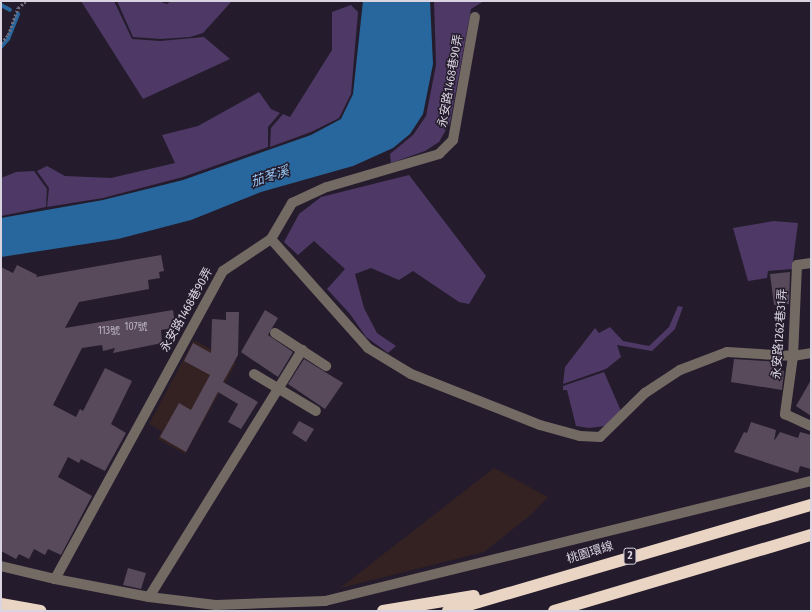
<!DOCTYPE html>
<meta charset="utf-8">
<style>
body{margin:0}
#map{position:relative;width:812px;height:612px;overflow:hidden;background:#241c2c;font-family:"Fira Sans Condensed","Noto Sans TC",sans-serif}
div>[style]{position:absolute}
[style*='--x']{left:calc(var(--x)*1px);top:calc(var(--y)*1px);width:calc(var(--w)*1px);rotate:calc(var(--a)*1deg)}
.industrial>*{inset:0;background:#342122}
.green>*{inset:0;background:#4e3865}
.water>*{inset:0;background:#28679d}
.stream>*{height:4px;margin:-2px;padding:0 2px;transform-origin:2px;border-radius:2px;background:#28679d}
.building>*{inset:0;background:#584a5b}
.path>*{height:2.5px;margin-top:-1.25px;transform-origin:0;background:repeating-linear-gradient(90deg,#746d7b 0 2px,transparent 0 4px)}
.minor>*{height:10px;margin:-5px;padding:0 5px;transform-origin:5px;border-radius:5px;background:#736a64}
.highway>*{height:12px;margin:-6px;padding:0 6px;transform-origin:6px;border-radius:6px;background:#ead4c3}
span{translate:-50% -50%;white-space:nowrap;text-align:center;line-height:1.15;-webkit-text-stroke:3px #241c2c;paint-order:stroke}
.number-label{font-size:10px;color:#b9b2bf}
.number-label span{-webkit-text-stroke-width:0}
.shield-label span{padding:1px 3px;background:#241c2c;border:1px solid;border-radius:3px;-webkit-text-stroke-width:0}
.shield-label{font-size:11px;color:#d9d4e0;font-weight:700}
.street-label{font-size:12px;color:#d9d4e0}
.water-label{font-size:13px;color:#97c6f4;font-style:italic}
.frame{position:absolute;inset:0;border:2px solid #d9d4e0;pointer-events:none}
</style>
<div id="map">
<div class="industrial">
<i style="clip-path:polygon(194px 340px,236px 363px,185px 454px,158px 439px,162px 431px,149px 424px)"></i>
<i style="clip-path:polygon(494px 468px,548px 497px,532px 514px,484px 552px,340px 588px)"></i>
</div>
<div class="green">
<i style="clip-path:polygon(81px 1px,114px 1px,132px 39px,160px 41px,204px 37px,230px 59px,143px 99px)"></i>
<i style="clip-path:polygon(117px 1px,158px 1px,167px 4px,171px 1px,232px 1px,203px 33px,190px 37px,161px 39px,133px 37px)"></i>
<i style="clip-path:polygon(434px 1px,484px 1px,471px 9px,450px 123px,439px 142px,425px 151px,391px 163px,390px 154px,413px 135px,426px 116px,436px 65px)"></i>
<i style="clip-path:polygon(351px 5px,358px 12px,351px 94px,339px 118px,311px 132px,270px 147px,271px 128px,283px 114px,290px 117px,332px 50px,332px 12px)"></i>
<i style="clip-path:polygon(259px 92px,271px 109px,280px 113px,268px 127px,268px 147px,183px 177px,103px 198px,47px 207px,49px 188px,37px 171px,47px 166px,65px 176px,111px 178px,175px 163px,162px 135px,198px 126px)"></i>
<i style="clip-path:polygon(34px 171px,47px 189px,46px 207px,1px 216px,1px 178px,16px 172px)"></i>
<i style="clip-path:polygon(409px 175px,486px 276px,469px 304px,459px 302px,413px 271px,399px 280px,371px 268px,355px 274px,364px 308px,377px 333px,396px 346px,388px 353px,366px 337px,350px 314px,327px 289px,345px 269px,314px 241px,298px 255px,284px 242px,299px 214px,321px 197px)"></i>
<i style="clip-path:polygon(774px 221px,798px 223px,792px 269px,768px 271px,767px 278px,748px 281px,733px 228px)"></i>
<i style="clip-path:polygon(678px 306px,683px 307px,675px 329px,652px 351px,617px 345px,621px 357px,606px 369px,563px 384px,565px 367px,595px 328px,599px 333px,610px 327px,623px 341px,649px 346px,669px 327px)"></i>
<i style="clip-path:polygon(604px 372px,621px 411px,605px 426px,589px 428px,576px 426px,567px 390px,563px 390px,563px 386px)"></i>
</div>
<div class="water">
<i style="clip-path:polygon(363px 1px,430px 1px,433px 64px,423px 114px,410px 134px,393px 148px,353px 166px,261px 192px,191px 220px,118px 239px,1px 257px,1px 218px,103px 200px,183px 180px,311px 135px,341px 119px,353px 94px)"></i>
</div>
<div class="stream">
<i style="--x:1;--y:5;--w:10;--a:29"></i>
<i style="--x:1;--y:47;--w:11;--a:-49"></i>
<i style="--x:8;--y:39;--w:27;--a:-68"></i>
</div>
<div class="building">
<i style="clip-path:polygon(161px 255px,164px 271px,159px 272px,160px 278px,148px 280px,149px 289px,79px 302px,65px 328px,173px 310px,175px 323px,171px 324px,172px 328px,161px 330px,162px 343px,113px 353px,115px 348px,103px 351px,102px 345px,82px 348px,53px 405px,76px 417px,80px 409px,83px 411px,105px 368px,132px 381px,111px 424px,126px 433px,105px 471px,81px 459px,79px 463px,68px 457px,58px 477px,92px 496px,61px 555px,48px 549px,45px 555px,34px 549px,29px 559px,19px 554px,16px 559px,1px 551px,1px 267px,13px 273px,17px 265px,37px 275px,36px 277px)"></i>
<i style="clip-path:polygon(790px 272px,789px 304px,774px 305px,770px 274px)"></i>
<i style="clip-path:polygon(265px 310px,278px 318px,268px 335px,293px 352px,278px 377px,241px 352px)"></i>
<i style="clip-path:polygon(226px 312px,239px 312px,238px 355px,223px 382px,258px 402px,241px 429px,228px 422px,238px 404px,218px 392px,186px 452px,160px 437px,179px 403px,191px 410px,210px 375px,184px 361px,193px 343px,211px 353px,212px 319px,226px 320px)"></i>
<i style="clip-path:polygon(304px 359px,343px 383px,325px 409px,288px 384px)"></i>
<i style="clip-path:polygon(734px 359px,779px 362px,777px 370px,784px 371px,782px 390px,731px 382px)"></i>
<i style="clip-path:polygon(811px 380px,811px 416px,796px 406px)"></i>
<i style="clip-path:polygon(299px 421px,314px 429px,306px 442px,292px 433px)"></i>
<i style="clip-path:polygon(751px 422px,776px 430px,774px 441px,780px 432px,798px 438px,800px 432px,811px 435px,811px 469px,800px 466px,798px 473px,734px 452px,744px 432px,747px 433px)"></i>
<i style="clip-path:polygon(128px 568px,146px 573px,141px 589px,123px 585px)"></i>
</div>
<div class="path">
<i style="--x:1;--y:43;--w:11;--a:-49"></i>
<i style="--x:8;--y:35;--w:29;--a:-70"></i>
<i style="--x:18;--y:8;--w:11;--a:-41"></i>
</div>
<div class="minor">
<i style="--x:271;--y:239;--w:146;--a:48.3"></i>
<i style="--x:368;--y:348;--w:50;--a:31.2"></i>
<i style="--x:411;--y:374;--w:139;--a:21.6"></i>
<i style="--x:540;--y:425;--w:41;--a:15.4"></i>
<i style="--x:580;--y:436;--w:20;--a:3"></i>
<i style="--x:600;--y:437;--w:63;--a:-44.4"></i>
<i style="--x:645;--y:393;--w:42;--a:-33.3"></i>
<i style="--x:680;--y:370;--w:50;--a:-21"></i>
<i style="--x:727;--y:352;--w:66;--a:3.5"></i>
<i style="--x:793;--y:356;--w:18;--a:-9"></i>
<i style="--x:811;--y:263;--w:14;--a:172"></i>
<i style="--x:797;--y:265;--w:91;--a:92.5"></i>
<i style="--x:793;--y:356;--w:59;--a:97.9"></i>
<i style="--x:785;--y:414;--w:29;--a:25"></i>
<i style="--x:275;--y:333;--w:61;--a:32.9"></i>
<i style="--x:254;--y:374;--w:72;--a:30.8"></i>
<i style="--x:1;--y:566;--w:56;--a:13.5"></i>
<i style="--x:55;--y:579;--w:351;--a:-61.4"></i>
<i style="--x:223;--y:271;--w:58;--a:-33.7"></i>
<i style="--x:271;--y:239;--w:42;--a:-59.7"></i>
<i style="--x:292;--y:203;--w:38;--a:-25"></i>
<i style="--x:327;--y:187;--w:117;--a:-16.4"></i>
<i style="--x:439;--y:154;--w:20;--a:-45"></i>
<i style="--x:453;--y:140;--w:125;--a:-79.9"></i>
<i style="--x:55;--y:579;--w:96;--a:10.8"></i>
<i style="--x:149;--y:597;--w:67;--a:6.8"></i>
<i style="--x:216;--y:605;--w:109;--a:-2.1"></i>
<i style="--x:325;--y:601;--w:501;--a:-13.87"></i>
<i style="--x:149;--y:597;--w:291;--a:-58.2"></i>
</div>
<div class="highway">
<i style="--x:1;--y:604;--w:40;--a:10"></i>
<i style="--x:383;--y:611;--w:92;--a:-9.4"></i>
<i style="--x:448;--y:611;--w:378;--a:-16.3"></i>
<i style="--x:554;--y:611;--w:268;--a:-16.5"></i>
</div>
<div class="number-label">
<span style="left:136px;top:328px">107號</span>
<span style="left:109px;top:332px">113號</span>
</div>
<div class="shield-label">
<span style="left:630px;top:556px">2</span>
</div>
<div class="street-label">
<span style="left:451px;top:81px;rotate:-80deg">永安路1468巷90弄</span>
<span style="left:187px;top:310px;rotate:-61deg">永安路1468巷90弄</span>
<span style="left:780px;top:334px;rotate:-86deg">永安路1262巷31弄</span>
<span style="left:590px;top:553px;rotate:-17deg">桃園環線</span>
</div>
<div class="water-label">
<span style="left:270px;top:177px;rotate:-18deg">茄苳溪</span>
</div>
<div class="frame"></div>
</div>
